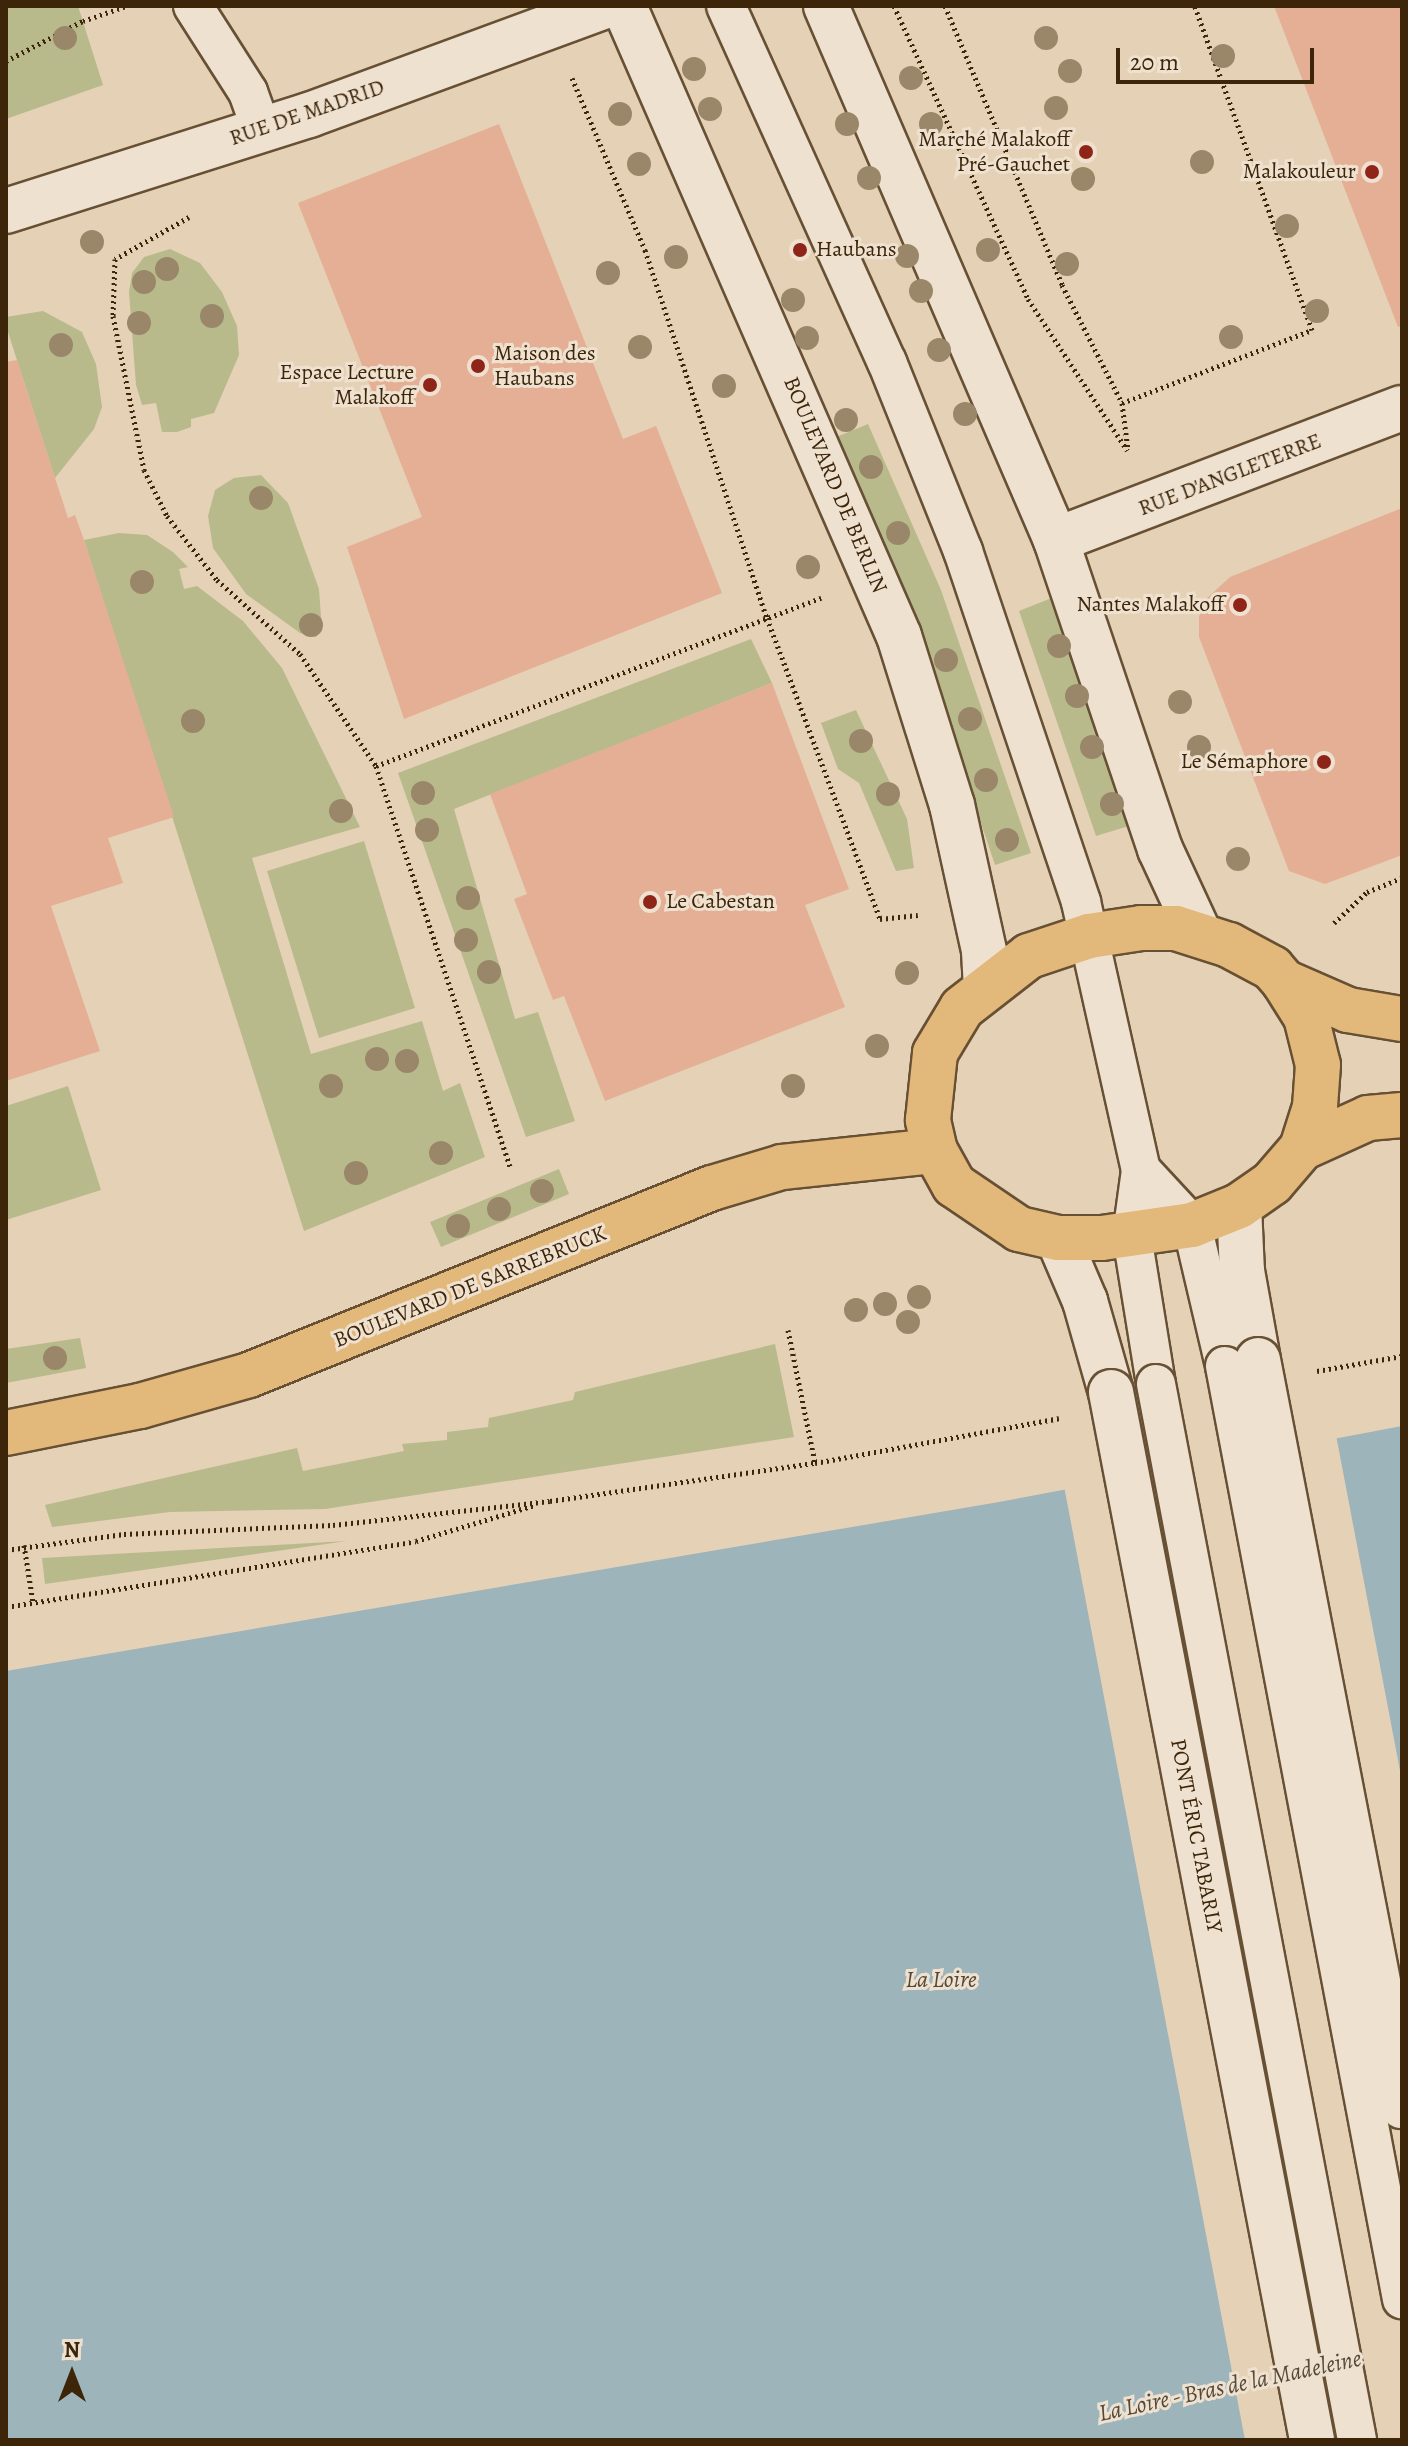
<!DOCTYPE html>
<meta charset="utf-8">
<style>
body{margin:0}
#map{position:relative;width:1408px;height:2446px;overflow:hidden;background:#e5d1b6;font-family:Alegreya,serif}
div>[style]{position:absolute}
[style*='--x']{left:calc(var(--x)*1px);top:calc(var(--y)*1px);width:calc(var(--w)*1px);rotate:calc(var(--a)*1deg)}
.green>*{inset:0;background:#b8ba8c}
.water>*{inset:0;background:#9db4bb}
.pier>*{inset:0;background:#e5d1b6}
.building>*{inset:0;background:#e4af94}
.path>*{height:5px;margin-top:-2.5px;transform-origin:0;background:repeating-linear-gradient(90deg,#3d2509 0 2px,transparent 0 6px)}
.roads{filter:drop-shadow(2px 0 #675034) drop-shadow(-2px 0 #675034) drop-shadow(0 2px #675034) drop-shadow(0 -2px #675034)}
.lane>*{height:38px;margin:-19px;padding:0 19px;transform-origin:19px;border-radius:19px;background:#eee1d0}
.street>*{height:44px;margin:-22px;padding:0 22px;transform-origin:22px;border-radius:22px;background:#eee1d0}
.secondary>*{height:44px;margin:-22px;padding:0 22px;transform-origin:22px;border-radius:22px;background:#eee1d0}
.primary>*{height:44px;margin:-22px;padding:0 22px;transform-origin:22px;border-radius:22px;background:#e2b87b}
.bridges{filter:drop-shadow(2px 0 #675034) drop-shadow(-2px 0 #675034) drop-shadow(0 2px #675034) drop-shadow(0 -2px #675034)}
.lane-bridge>*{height:38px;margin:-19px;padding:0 19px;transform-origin:19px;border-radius:19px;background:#eee1d0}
.secondary-bridge>*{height:44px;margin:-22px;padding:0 22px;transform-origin:22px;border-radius:22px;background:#eee1d0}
.trees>*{width:24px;height:24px;margin:-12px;border-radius:50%;background:#9a8769}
.dots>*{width:22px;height:22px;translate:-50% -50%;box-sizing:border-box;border:4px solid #eee1d0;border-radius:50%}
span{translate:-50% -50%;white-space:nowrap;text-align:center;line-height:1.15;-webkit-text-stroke:6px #eee1d0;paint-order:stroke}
.street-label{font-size:22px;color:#3d2509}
.poi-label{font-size:22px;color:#3d2509}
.right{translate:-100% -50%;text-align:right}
.left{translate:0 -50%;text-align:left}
.water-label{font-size:24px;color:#554936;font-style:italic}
.frame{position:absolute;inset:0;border:8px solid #3d2509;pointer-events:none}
.north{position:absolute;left:32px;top:2334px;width:80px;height:80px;-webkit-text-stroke:6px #eee1d0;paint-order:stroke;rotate:0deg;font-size:22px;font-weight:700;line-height:32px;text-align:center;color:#3d2509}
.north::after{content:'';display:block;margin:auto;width:28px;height:36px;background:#3d2509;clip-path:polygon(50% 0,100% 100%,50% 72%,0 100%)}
.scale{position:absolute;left:1116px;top:48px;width:198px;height:36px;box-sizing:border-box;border:4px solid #3d2509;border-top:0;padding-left:10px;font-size:24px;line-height:28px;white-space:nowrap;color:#3d2509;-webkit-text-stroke:6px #eee1d0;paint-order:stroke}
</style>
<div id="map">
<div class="green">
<i style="clip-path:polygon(6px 6px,78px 6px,103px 85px,6px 119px)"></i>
<i style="clip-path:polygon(170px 249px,200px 263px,222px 292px,237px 326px,239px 355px,214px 413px,191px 419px,191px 427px,177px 432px,162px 432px,156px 403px,142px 405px,136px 385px,129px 292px,132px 273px,144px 257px)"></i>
<i style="clip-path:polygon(43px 311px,82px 332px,96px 364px,102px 407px,94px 429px,55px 478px,6px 326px,6px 317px)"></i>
<i style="clip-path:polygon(868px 424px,941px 590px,1031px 853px,995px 865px,951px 733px,834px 438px)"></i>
<i style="clip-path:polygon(261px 475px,288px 503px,319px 589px,322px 631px,316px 637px,300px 633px,246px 594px,213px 548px,208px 516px,215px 490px,234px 478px)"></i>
<i style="clip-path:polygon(119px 533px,147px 535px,173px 552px,188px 567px,179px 569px,184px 589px,197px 586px,243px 621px,282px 668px,360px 827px,252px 858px,311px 1054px,422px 1021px,443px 1091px,460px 1083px,485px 1157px,304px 1231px,84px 540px)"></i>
<i style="clip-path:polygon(1054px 597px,1132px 825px,1096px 836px,1019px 611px)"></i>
<i style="clip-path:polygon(751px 639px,772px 683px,454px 809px,515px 1019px,538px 1012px,575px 1121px,526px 1137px,398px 773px)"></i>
<i style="clip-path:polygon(856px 710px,907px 819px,914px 868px,896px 871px,859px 783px,838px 769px,821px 723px)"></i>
<i style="clip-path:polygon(364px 841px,415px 1008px,319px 1038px,267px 871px)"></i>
<i style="clip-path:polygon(68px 1086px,101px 1190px,6px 1220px,6px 1106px)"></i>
<i style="clip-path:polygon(559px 1169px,569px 1194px,441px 1247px,430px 1222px)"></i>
<i style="clip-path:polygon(80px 1338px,86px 1368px,6px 1383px,6px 1349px)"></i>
<i style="clip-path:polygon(775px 1344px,794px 1437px,325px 1509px,170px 1512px,52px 1527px,45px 1505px,297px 1448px,303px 1471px,404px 1451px,402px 1444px,447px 1440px,447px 1432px,488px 1427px,489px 1418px,573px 1400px,575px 1392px)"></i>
<i style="clip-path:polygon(347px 1541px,45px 1584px,42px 1558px)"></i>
</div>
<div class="water">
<i style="clip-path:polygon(1402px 1426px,1402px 2440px,6px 2440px,6px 1671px,999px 1502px)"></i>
</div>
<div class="pier">
<i style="clip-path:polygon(1336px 1435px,1402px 1781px,1402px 2440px,1245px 2440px,1064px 1486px)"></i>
</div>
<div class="building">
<i style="clip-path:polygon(1274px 6px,1402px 6px,1402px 326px,1398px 327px)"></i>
<i style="clip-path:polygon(499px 124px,623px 439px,656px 426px,722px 593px,404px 719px,347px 547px,422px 517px,298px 203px)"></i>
<i style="clip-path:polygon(17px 360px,68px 518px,75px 515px,84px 540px,174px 817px,108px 838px,123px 883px,51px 906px,100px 1051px,6px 1081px,6px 362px)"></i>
<i style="clip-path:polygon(1402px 508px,1402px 855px,1325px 884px,1289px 871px,1199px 637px,1199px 617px,1205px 600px,1230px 577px)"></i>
<i style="clip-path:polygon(772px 683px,849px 889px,805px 905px,845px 1007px,605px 1101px,564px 996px,553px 1000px,514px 899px,527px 894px,490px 794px)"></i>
</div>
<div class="path">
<i style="--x:894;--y:6;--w:322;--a:65.4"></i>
<i style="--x:1028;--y:299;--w:181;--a:56.7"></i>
<i style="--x:945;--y:6;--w:303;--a:67.2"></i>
<i style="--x:1062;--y:285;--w:132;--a:63"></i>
<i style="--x:1122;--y:403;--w:47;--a:82.7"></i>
<i style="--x:6;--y:61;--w:87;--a:-27.5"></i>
<i style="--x:83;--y:21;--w:46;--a:-19.2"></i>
<i style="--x:572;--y:78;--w:187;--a:67"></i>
<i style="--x:645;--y:250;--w:388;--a:71.7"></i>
<i style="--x:767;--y:618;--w:322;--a:69.4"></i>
<i style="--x:880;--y:919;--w:38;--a:-6"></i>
<i style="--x:189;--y:217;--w:85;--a:150.4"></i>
<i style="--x:115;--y:259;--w:57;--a:92"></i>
<i style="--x:113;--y:316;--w:157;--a:78.6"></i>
<i style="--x:144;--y:470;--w:51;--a:63.4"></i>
<i style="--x:167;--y:516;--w:81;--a:52"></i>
<i style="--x:217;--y:580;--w:111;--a:41.7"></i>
<i style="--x:300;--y:654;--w:135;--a:55.8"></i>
<i style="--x:376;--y:766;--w:476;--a:-20.7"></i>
<i style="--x:1122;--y:403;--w:204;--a:-21"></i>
<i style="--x:1312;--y:330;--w:344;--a:-109.9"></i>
<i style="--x:376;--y:766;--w:423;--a:71.5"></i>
<i style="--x:1334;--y:923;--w:45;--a:-43.2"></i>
<i style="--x:1367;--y:892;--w:38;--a:-22"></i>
<i style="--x:788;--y:1330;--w:136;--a:78.5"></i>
<i style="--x:1317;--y:1371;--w:86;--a:-10"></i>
<i style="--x:24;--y:1545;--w:58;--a:81"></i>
<i style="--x:6;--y:1550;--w:119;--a:-7.7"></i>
<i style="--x:124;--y:1534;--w:209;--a:-2.5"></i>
<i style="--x:333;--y:1525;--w:218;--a:-6.3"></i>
<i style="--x:550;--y:1501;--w:268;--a:-8.2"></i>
<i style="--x:815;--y:1463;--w:248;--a:-10.4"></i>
<i style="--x:6;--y:1607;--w:415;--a:-9.1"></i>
<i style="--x:416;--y:1541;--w:124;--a:-16.8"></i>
</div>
<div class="roads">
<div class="lane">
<i style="--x:193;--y:6;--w:102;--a:57.4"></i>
<i style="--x:248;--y:92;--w:41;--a:70.3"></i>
<i style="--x:726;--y:6;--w:391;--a:65.7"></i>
<i style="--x:887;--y:362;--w:204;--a:68.1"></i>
<i style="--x:963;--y:551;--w:370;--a:71.4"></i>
<i style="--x:1081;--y:902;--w:275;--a:77.4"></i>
<i style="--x:1141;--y:1170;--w:67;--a:97.8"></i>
<i style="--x:1132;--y:1236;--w:150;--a:80.8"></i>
<i style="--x:1141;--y:1170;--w:75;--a:47.2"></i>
<i style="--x:1192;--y:1225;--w:145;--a:76.8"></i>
</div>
<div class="street">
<i style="--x:6;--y:211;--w:318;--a:-17.6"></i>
<i style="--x:309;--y:115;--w:316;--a:-20.2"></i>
<i style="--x:1056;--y:540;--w:370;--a:-20.9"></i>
</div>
<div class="secondary">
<i style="--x:624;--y:6;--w:687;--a:66.42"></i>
<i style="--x:899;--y:636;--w:177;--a:72.6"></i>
<i style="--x:952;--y:805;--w:149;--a:77.6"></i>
<i style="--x:984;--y:951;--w:34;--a:87"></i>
<i style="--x:826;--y:6;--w:581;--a:66.7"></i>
<i style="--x:1056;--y:540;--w:326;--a:71.4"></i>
<i style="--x:1160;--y:849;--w:95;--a:65.1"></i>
<i style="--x:1239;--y:1206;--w:65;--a:87.4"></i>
<i style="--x:1242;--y:1271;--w:90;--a:79.8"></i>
<i style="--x:1058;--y:1238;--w:69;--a:66.8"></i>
<i style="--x:1085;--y:1301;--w:95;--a:74.1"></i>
</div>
<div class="primary">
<i style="--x:1141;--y:928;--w:35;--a:0"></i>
<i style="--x:1176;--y:928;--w:56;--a:17.8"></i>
<i style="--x:1229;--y:945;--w:49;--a:28.1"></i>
<i style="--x:1272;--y:968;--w:18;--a:49"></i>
<i style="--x:1284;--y:982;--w:41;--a:57.8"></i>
<i style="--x:1306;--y:1017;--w:49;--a:76"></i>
<i style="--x:1318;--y:1065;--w:42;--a:94.1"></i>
<i style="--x:1315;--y:1107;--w:43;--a:107.6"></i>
<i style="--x:1302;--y:1148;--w:46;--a:130.6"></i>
<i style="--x:1272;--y:1183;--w:40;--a:145.1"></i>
<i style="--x:1239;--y:1206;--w:51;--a:158"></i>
<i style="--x:1192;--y:1225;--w:91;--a:171.8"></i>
<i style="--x:1102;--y:1238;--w:44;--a:180"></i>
<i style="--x:1058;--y:1238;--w:40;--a:-167"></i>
<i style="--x:1019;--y:1229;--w:78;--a:-145.9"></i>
<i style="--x:954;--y:1185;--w:39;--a:-119"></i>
<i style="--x:935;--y:1151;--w:32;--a:-103"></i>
<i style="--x:928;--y:1120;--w:67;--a:-84"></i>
<i style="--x:935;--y:1053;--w:52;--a:-59"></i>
<i style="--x:962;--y:1008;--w:85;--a:-37.8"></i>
<i style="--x:1029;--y:956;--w:63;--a:-18.4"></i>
<i style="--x:1089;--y:936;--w:53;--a:-8.7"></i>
<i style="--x:1284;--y:982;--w:70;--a:23.6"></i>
<i style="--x:1348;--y:1010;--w:55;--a:9.5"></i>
<i style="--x:1302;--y:1148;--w:72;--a:-24.4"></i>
<i style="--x:1368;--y:1118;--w:34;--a:-5"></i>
<i style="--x:6;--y:1433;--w:137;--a:-11.4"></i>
<i style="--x:140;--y:1406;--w:113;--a:-15.9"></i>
<i style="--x:249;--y:1375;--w:499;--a:-22"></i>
<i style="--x:712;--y:1188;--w:73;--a:-16.7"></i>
<i style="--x:782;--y:1167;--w:154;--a:-6"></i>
</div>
</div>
<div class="bridges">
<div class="lane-bridge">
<i style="--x:1225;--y:1366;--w:950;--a:79.26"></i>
<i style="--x:1156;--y:1384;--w:1075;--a:79.22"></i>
</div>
<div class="secondary-bridge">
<i style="--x:1258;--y:1360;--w:760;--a:79.07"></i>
<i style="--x:1111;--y:1392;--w:1067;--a:79.14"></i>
</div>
</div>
<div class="trees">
<i style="left:65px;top:38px"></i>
<i style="left:1046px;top:38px"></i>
<i style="left:1223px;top:56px"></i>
<i style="left:694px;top:69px"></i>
<i style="left:1070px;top:71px"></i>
<i style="left:911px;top:78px"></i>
<i style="left:1056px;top:108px"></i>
<i style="left:710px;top:109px"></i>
<i style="left:620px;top:114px"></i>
<i style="left:847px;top:124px"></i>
<i style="left:931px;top:124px"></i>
<i style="left:1202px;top:162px"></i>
<i style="left:639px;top:164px"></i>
<i style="left:869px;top:178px"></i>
<i style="left:1083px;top:179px"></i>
<i style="left:1287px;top:226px"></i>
<i style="left:92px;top:242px"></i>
<i style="left:988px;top:250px"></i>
<i style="left:907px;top:256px"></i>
<i style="left:676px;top:257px"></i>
<i style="left:1067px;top:264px"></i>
<i style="left:167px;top:269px"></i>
<i style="left:608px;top:273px"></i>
<i style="left:144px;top:282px"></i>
<i style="left:921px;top:291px"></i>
<i style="left:793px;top:300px"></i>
<i style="left:1317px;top:311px"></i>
<i style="left:212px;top:316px"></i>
<i style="left:139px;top:323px"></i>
<i style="left:1231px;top:337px"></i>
<i style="left:807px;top:338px"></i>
<i style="left:61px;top:345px"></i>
<i style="left:640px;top:347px"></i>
<i style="left:939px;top:350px"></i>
<i style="left:724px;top:386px"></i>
<i style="left:965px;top:414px"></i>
<i style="left:846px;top:420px"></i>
<i style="left:871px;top:467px"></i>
<i style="left:261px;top:498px"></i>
<i style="left:898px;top:533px"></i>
<i style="left:808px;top:567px"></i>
<i style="left:142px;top:582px"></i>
<i style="left:311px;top:625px"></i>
<i style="left:1059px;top:646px"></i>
<i style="left:946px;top:660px"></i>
<i style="left:1077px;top:696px"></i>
<i style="left:1180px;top:702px"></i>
<i style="left:970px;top:719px"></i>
<i style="left:193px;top:721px"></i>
<i style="left:861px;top:741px"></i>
<i style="left:1092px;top:747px"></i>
<i style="left:1199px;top:747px"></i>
<i style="left:986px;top:780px"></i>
<i style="left:423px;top:793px"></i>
<i style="left:888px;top:794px"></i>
<i style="left:1112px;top:804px"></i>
<i style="left:341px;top:811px"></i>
<i style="left:427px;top:830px"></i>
<i style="left:1007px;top:840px"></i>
<i style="left:1238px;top:859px"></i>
<i style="left:468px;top:898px"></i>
<i style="left:466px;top:940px"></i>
<i style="left:489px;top:972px"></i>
<i style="left:907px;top:973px"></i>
<i style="left:877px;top:1046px"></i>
<i style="left:377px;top:1059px"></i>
<i style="left:407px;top:1061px"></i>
<i style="left:331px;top:1086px"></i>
<i style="left:793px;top:1086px"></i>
<i style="left:441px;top:1153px"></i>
<i style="left:356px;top:1173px"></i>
<i style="left:542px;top:1191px"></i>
<i style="left:499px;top:1209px"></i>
<i style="left:458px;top:1226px"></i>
<i style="left:919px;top:1297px"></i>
<i style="left:885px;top:1304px"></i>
<i style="left:856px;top:1310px"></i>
<i style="left:908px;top:1322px"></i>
<i style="left:55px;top:1358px"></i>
</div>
<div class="dots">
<i style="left:1086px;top:152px;background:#8f2418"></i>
<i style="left:1372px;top:172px;background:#8f2418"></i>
<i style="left:800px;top:250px;background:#8f2418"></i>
<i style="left:478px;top:366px;background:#8f2418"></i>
<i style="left:430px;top:385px;background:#8f2418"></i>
<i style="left:1240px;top:605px;background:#8f2418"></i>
<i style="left:1324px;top:762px;background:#8f2418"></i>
<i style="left:650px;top:902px;background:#8f2418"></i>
</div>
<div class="street-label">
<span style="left:307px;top:113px;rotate:-19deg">RUE DE MADRID</span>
<span style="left:1230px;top:475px;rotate:-21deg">RUE D'ANGLETERRE</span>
<span style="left:835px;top:485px;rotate:67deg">BOULEVARD DE BERLIN</span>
<span style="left:470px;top:1287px;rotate:-22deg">BOULEVARD DE SARREBRUCK</span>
<span style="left:1196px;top:1836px;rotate:79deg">PONT ÉRIC TABARLY</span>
</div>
<div class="poi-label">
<span class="right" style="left:1070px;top:152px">Marché Malakoff<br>Pré-Gauchet</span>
<span class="right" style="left:1356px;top:172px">Malakouleur</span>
<span class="left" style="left:816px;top:250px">Haubans</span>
<span class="left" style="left:494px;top:366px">Maison des<br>Haubans</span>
<span class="right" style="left:414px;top:385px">Espace Lecture<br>Malakoff</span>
<span class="right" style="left:1224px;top:605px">Nantes Malakoff</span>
<span class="right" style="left:1308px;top:762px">Le Sémaphore</span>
<span class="left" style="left:666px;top:902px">Le Cabestan</span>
</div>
<div class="water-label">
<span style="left:941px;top:1980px">La Loire</span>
<span style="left:1230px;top:2386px;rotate:-12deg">La Loire - Bras de la Madeleine</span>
</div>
<div class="frame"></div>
<div class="north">N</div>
<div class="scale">20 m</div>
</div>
